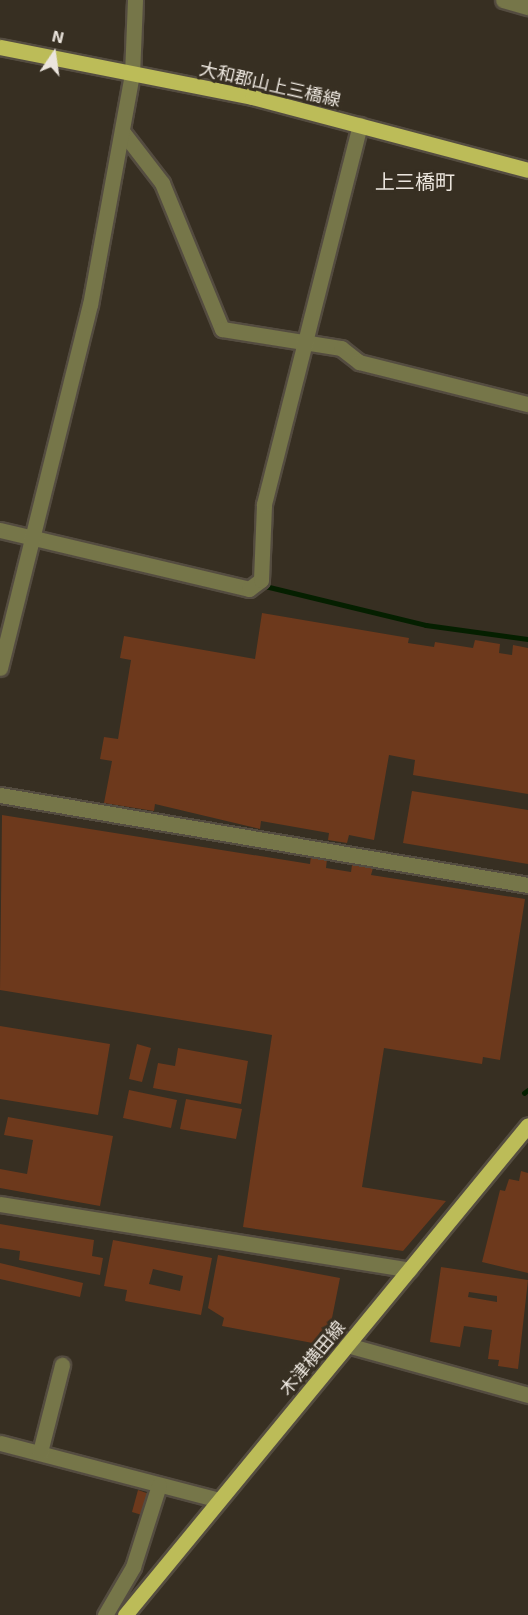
<!DOCTYPE html>
<meta charset="utf-8">
<style>
body{margin:0}
#map{position:relative;width:528px;height:1615px;overflow:hidden;background:#372f22;font-family:"Exo 2","Noto Sans JP",sans-serif}
div>[style]{position:absolute}
[style*='--x']{left:calc(var(--x)*1px);top:calc(var(--y)*1px);width:calc(var(--w)*1px);rotate:calc(var(--a)*1deg)}
.stream>*{height:4.5px;margin:-2.25px;padding:0 2.25px;transform-origin:2.25px;border-radius:2.25px;background:#051f00}
.building>*{inset:0;background:#6d391c}
.roads{filter:drop-shadow(2px 0 #544c40) drop-shadow(-2px 0 #544c40) drop-shadow(0 2px #544c40) drop-shadow(0 -2px #544c40)}
.minor>*{height:15px;margin:-7.5px;padding:0 7.5px;transform-origin:7.5px;border-radius:7.5px;background:#767649}
.major>*{height:15px;margin:-7.5px;padding:0 7.5px;transform-origin:7.5px;border-radius:7.5px;background:#bcbc58}
span{translate:-50% -50%;white-space:nowrap;text-align:center;line-height:1.15;-webkit-text-stroke:6px #372f22;paint-order:stroke}
.street-label{font-size:18px;color:#ebe5dd}
.neighbourhood-label{font-size:20px;color:#ebe5dd}
.north{position:absolute;left:24px;top:24px;width:60px;height:60px;-webkit-text-stroke:4px #372f22;paint-order:stroke;rotate:13deg;font-size:16px;font-weight:700;line-height:24px;text-align:center;color:#ebe5dd}
.north::after{content:'';display:block;margin:auto;width:21px;height:27px;background:#ebe5dd;clip-path:polygon(50% 0,100% 100%,50% 72%,0 100%)}
</style>
<div id="map">
<div class="stream">
<i style="--x:261;--y:585;--w:170;--a:13.6"></i>
<i style="--x:426;--y:625;--w:103;--a:7.8"></i>
<i style="--x:524;--y:1093;--w:5;--a:-37"></i>
</div>
<div class="building">
<i style="clip-path:polygon(262px 613px,409px 638px,408px 643px,434px 647px,435px 642px,473px 648px,475px 640px,500px 644px,499px 653px,512px 655px,513px 645px,528px 648px,528px 794px,413px 775px,415px 760px,389px 755px,374px 840px,349px 835px,347px 843px,328px 840px,329px 833px,261px 821px,260px 829px,155px 804px,154px 811px,104px 803px,112px 761px,100px 759px,104px 737px,118px 739px,131px 660px,120px 658px,124px 636px,255px 659px)"></i>
<i style="clip-path:polygon(412px 791px,528px 810px,528px 864px,403px 843px)"></i>
<i style="clip-path:polygon(2px 815px,310px 864px,311px 856px,327px 859px,326px 868px,351px 872px,352px 865px,373px 868px,371px 875px,525px 899px,500px 1060px,483px 1057px,482px 1064px,384px 1048px,362px 1187px,446px 1201px,403px 1251px,243px 1227px,272px 1035px,0 990px)"></i>
<i style="clip-path:polygon(0 1026px,110px 1044px,98px 1115px,0 1099px)"></i>
<i style="clip-path:polygon(137px 1044px,151px 1048px,142px 1082px,129px 1079px)"></i>
<i style="clip-path:polygon(178px 1048px,248px 1061px,241px 1104px,153px 1088px,158px 1063px,175px 1066px)"></i>
<i style="clip-path:polygon(129px 1090px,177px 1100px,171px 1128px,123px 1118px)"></i>
<i style="clip-path:polygon(186px 1099px,242px 1109px,236px 1139px,180px 1129px)"></i>
<i style="clip-path:polygon(8px 1117px,113px 1136px,100px 1206px,0 1188px,0 1169px,27px 1174px,33px 1140px,4px 1135px)"></i>
<i style="clip-path:polygon(521px 1171px,528px 1173px,528px 1273px,482px 1262px,500px 1190px,505px 1191px,509px 1179px,519px 1181px)"></i>
<i style="clip-path:polygon(0 1224px,94px 1240px,92px 1256px,103px 1258px,100px 1275px,19px 1260px,20px 1251px,0 1248px)"></i>
<i style="clip-path:polygon(evenodd,113px 1240px,212px 1258px,201px 1315px,125px 1301px,127px 1290px,104px 1286px,113px 1240px,153px 1269px,183px 1276px,180px 1291px,149px 1284px,153px 1269px)"></i>
<i style="clip-path:polygon(218px 1255px,340px 1278px,329px 1333px,320px 1332px,318px 1344px,222px 1326px,224px 1318px,208px 1308px)"></i>
<i style="clip-path:polygon(0 1263px,83px 1283px,80px 1297px,0 1279px)"></i>
<i style="clip-path:polygon(evenodd,441px 1267px,528px 1280px,518px 1369px,498px 1366px,499px 1360px,488px 1359px,492px 1330px,464px 1326px,460px 1347px,430px 1342px,441px 1267px,469px 1292px,497px 1296px,497px 1302px,468px 1297px,469px 1292px)"></i>
<i style="clip-path:polygon(138px 1490px,152px 1495px,145px 1516px,132px 1512px)"></i>
</div>
<div class="roads">
<div class="minor">
<i style="--x:503;--y:0;--w:26;--a:16"></i>
<i style="--x:122;--y:131;--w:66;--a:52.4"></i>
<i style="--x:162;--y:183;--w:158;--a:67.7"></i>
<i style="--x:222;--y:329;--w:121;--a:9.1"></i>
<i style="--x:341;--y:348;--w:23;--a:38"></i>
<i style="--x:359;--y:362;--w:174;--a:14"></i>
<i style="--x:0;--y:530;--w:256;--a:13.3"></i>
<i style="--x:249;--y:589;--w:15;--a:-37"></i>
<i style="--x:261;--y:580;--w:76;--a:-87.7"></i>
<i style="--x:264;--y:504;--w:391;--a:-75.8"></i>
<i style="--x:0;--y:668;--w:374;--a:-76.1"></i>
<i style="--x:90;--y:305;--w:234;--a:-79.7"></i>
<i style="--x:132;--y:75;--w:75;--a:-87.7"></i>
<i style="--x:0;--y:795;--w:536;--a:9.67"></i>
<i style="--x:0;--y:1204;--w:415;--a:9.1"></i>
<i style="--x:347;--y:1345;--w:188;--a:15.4"></i>
<i style="--x:0;--y:1443;--w:226;--a:14.6"></i>
<i style="--x:40;--y:1452;--w:90;--a:-75.8"></i>
<i style="--x:105;--y:1615;--w:56;--a:-59.7"></i>
<i style="--x:133;--y:1567;--w:86;--a:-72.4"></i>
</div>
<div class="major">
<i style="--x:0;--y:47;--w:257;--a:11.2"></i>
<i style="--x:252;--y:97;--w:285;--a:14.8"></i>
<i style="--x:125;--y:1615;--w:634;--a:-50.56"></i>
</div>
</div>
<div class="street-label">
<span style="left:270px;top:84px;rotate:13deg">大和郡山上三橋線</span>
<span style="left:312px;top:1358px;rotate:-50deg">木津横田線</span>
</div>
<div class="neighbourhood-label">
<span style="left:415px;top:181px">上三橋町</span>
</div>
<div class="north">N</div>
</div>
